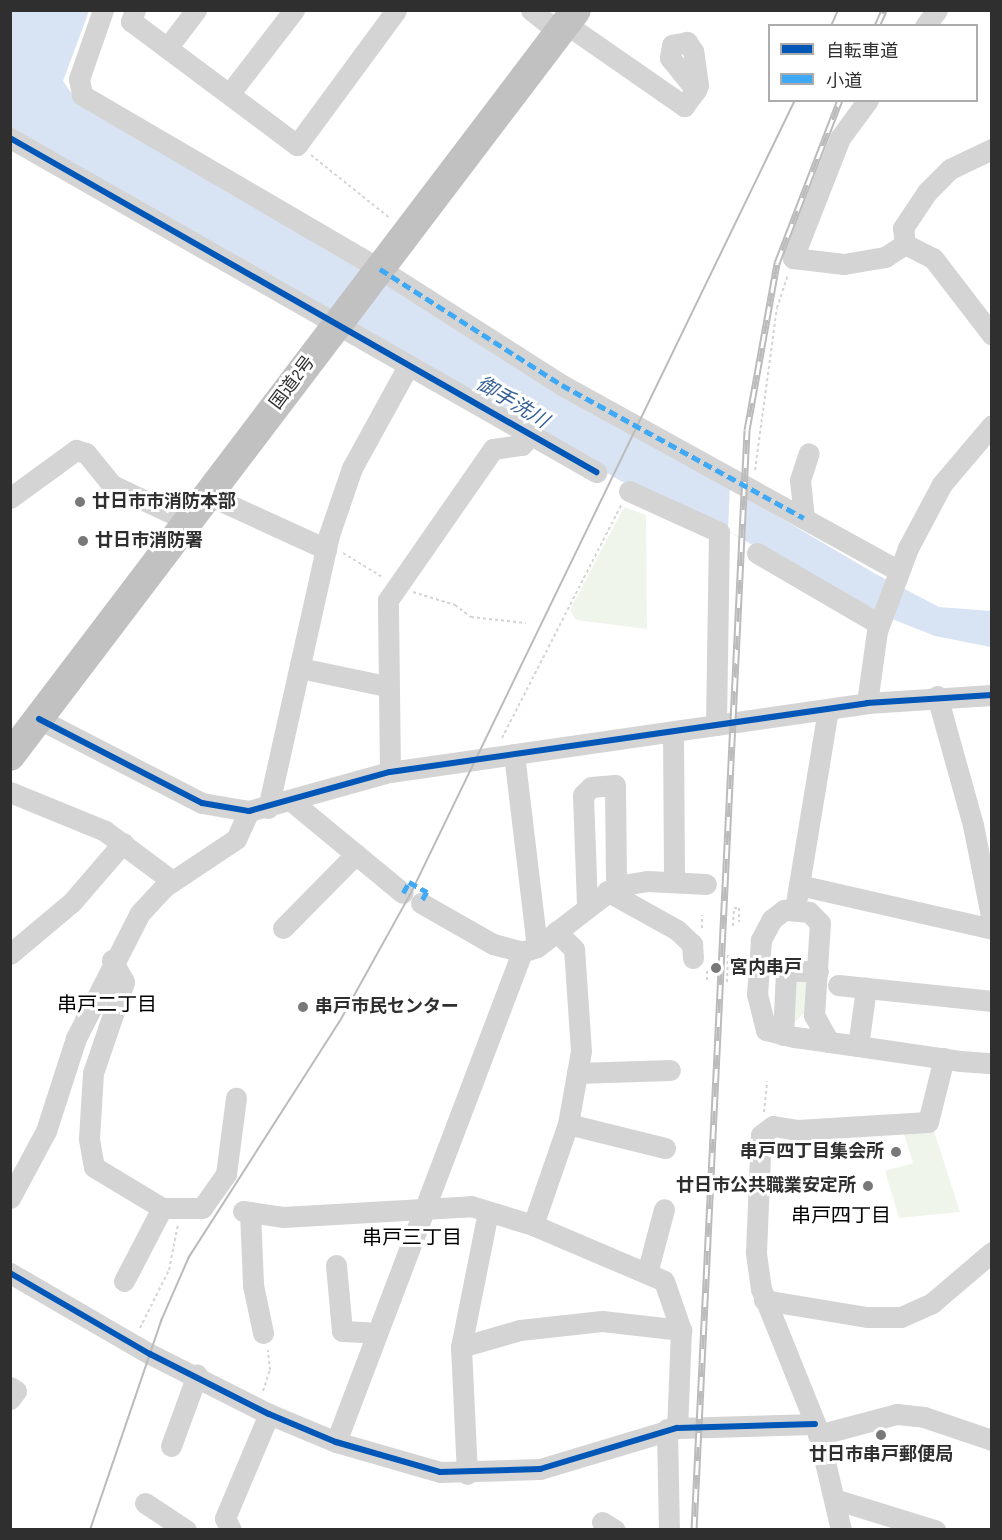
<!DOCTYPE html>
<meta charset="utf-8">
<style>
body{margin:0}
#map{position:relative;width:1002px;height:1540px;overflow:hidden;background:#fff;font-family:"Sofia Sans Condensed","Noto Sans JP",sans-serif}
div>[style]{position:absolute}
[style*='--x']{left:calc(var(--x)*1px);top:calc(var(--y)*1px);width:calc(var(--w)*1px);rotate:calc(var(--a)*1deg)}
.green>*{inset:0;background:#f0f5ec}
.water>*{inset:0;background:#d8e4f3}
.pier>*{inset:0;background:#fff}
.path>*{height:2px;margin-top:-1px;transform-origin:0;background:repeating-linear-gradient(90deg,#d4d4d4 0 3px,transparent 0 6px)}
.minor>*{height:21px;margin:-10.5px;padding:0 10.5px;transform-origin:10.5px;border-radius:10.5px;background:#d4d4d4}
.highway>*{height:30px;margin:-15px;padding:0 15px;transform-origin:15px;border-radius:15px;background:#c1c1c1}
.tram>*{height:1.5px;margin:-0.75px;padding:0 0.75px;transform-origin:0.75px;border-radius:0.75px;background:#bbb}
.rail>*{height:7px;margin-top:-3.5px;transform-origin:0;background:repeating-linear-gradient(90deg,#fff 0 14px,#bbb 0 28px);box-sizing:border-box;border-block:2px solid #bbb}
.quiet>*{height:4.5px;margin-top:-2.25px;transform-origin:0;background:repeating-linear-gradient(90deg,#3fa9f5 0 9px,transparent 0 13.5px)}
.cycleway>*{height:6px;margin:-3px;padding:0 3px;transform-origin:3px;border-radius:3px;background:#0057b8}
.dots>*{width:16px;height:16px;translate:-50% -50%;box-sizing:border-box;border:3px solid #fff;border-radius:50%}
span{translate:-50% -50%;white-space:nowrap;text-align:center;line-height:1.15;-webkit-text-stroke:6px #fff;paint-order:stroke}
.street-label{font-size:18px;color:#2f2f2f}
.poi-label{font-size:18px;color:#2f2f2f;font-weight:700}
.left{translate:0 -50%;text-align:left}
.right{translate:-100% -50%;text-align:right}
.water-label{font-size:20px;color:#376297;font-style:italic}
.neighbourhood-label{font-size:20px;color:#000}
.frame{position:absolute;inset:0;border:12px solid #2f2f2f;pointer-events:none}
.legend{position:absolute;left:768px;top:24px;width:210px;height:78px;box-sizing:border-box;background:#fff;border:2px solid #acacac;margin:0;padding:8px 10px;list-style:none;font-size:18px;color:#2f2f2f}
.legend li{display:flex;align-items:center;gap:12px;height:30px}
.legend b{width:30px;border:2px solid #acacac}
</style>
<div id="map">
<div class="green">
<i style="clip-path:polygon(624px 507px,646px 515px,647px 629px,576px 620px,570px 610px)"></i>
<i style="clip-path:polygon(789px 975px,811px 975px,806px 1011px,793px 1024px)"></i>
<i style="clip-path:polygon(903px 1131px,934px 1131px,960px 1212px,899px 1218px,885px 1171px,913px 1163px)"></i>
</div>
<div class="water">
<i style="clip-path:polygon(11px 11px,89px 11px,63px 81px,79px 104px,874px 573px,939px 607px,991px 611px,991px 647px,935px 636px,872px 611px,704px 518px,628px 485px,11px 133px)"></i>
</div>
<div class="pier">
<i style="clip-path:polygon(730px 485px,747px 495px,745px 540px,728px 531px)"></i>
</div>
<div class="path">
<i style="--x:311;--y:155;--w:102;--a:38.7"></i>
<i style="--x:755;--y:470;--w:163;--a:-82.3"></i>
<i style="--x:777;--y:308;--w:35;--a:-72"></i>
<i style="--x:343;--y:553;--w:48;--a:31.4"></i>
<i style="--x:413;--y:592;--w:44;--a:17.2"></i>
<i style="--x:455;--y:605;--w:20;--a:37"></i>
<i style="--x:471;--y:617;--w:55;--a:6.2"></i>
<i style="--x:502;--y:738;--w:262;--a:-62.9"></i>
<i style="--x:733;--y:926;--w:18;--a:-87"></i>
<i style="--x:734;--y:908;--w:5;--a:0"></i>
<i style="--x:739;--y:908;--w:14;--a:90"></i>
<i style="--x:702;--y:928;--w:13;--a:-90"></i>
<i style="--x:707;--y:980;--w:12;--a:-90"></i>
<i style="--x:727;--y:982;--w:28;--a:-88"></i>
<i style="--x:764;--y:1112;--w:31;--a:-84"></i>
<i style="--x:140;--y:1328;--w:65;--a:-63.4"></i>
<i style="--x:169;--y:1270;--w:47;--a:-78.9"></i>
<i style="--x:263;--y:1391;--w:22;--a:-72"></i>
<i style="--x:270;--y:1370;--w:20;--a:-96"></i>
</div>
<div class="minor">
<i style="--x:103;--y:10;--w:73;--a:109.2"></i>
<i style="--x:79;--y:79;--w:16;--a:79"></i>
<i style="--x:82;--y:95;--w:345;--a:30.3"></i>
<i style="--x:380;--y:269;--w:216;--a:32.5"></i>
<i style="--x:562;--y:385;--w:385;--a:28.9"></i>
<i style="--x:135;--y:10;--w:12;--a:110"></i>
<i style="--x:131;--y:21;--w:207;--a:36.8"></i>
<i style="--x:297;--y:145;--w:167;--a:-53.7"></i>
<i style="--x:531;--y:10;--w:36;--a:38"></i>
<i style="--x:566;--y:24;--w:144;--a:34.8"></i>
<i style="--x:684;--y:106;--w:20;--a:-53"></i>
<i style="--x:696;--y:90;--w:5;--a:-68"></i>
<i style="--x:698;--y:85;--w:34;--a:-98"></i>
<i style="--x:693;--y:51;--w:11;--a:-124"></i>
<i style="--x:687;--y:42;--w:15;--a:169"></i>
<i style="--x:672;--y:45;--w:13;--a:99"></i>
<i style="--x:670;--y:58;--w:41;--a:50.9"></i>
<i style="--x:925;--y:26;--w:20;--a:-53"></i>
<i style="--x:167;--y:48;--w:48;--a:-52.7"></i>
<i style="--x:230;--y:93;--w:105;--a:-52.4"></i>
<i style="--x:868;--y:100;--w:47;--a:126.4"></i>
<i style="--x:840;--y:138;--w:129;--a:111.4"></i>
<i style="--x:793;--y:258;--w:51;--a:6.7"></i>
<i style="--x:844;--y:264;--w:42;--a:-9.7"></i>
<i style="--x:885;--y:257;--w:24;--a:-33"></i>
<i style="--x:905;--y:244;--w:31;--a:27"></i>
<i style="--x:933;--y:258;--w:97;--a:52.5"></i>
<i style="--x:10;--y:138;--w:675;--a:29.68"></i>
<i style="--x:905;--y:244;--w:16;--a:-97"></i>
<i style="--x:903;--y:228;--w:43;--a:-56.3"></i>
<i style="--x:927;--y:192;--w:33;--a:-45"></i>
<i style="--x:950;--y:169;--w:47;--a:-25.5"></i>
<i style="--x:629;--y:491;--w:99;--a:24.5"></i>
<i style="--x:719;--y:532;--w:193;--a:90.9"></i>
<i style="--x:208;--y:495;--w:130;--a:24.6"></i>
<i style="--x:10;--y:498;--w:82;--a:-36"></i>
<i style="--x:76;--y:450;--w:10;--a:17"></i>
<i style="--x:86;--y:453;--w:41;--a:50.9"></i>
<i style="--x:112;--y:485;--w:84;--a:25.3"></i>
<i style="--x:804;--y:518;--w:38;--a:-96"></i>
<i style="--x:800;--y:480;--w:28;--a:-72"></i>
<i style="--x:757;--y:553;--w:141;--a:30.2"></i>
<i style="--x:300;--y:668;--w:88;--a:11.8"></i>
<i style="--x:937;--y:696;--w:134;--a:74.4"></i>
<i style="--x:973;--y:825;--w:98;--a:78.8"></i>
<i style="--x:867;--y:703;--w:73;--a:-82.1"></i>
<i style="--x:877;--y:631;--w:89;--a:-69.5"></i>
<i style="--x:908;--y:548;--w:72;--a:-62"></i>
<i style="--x:942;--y:484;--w:77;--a:-49.7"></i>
<i style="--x:39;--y:719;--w:183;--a:27.3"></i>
<i style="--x:202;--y:803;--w:48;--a:9.7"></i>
<i style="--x:249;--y:811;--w:146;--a:-15.5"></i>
<i style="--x:390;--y:772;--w:482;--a:-8.2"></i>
<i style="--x:867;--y:703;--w:125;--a:-3.7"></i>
<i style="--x:673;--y:732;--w:150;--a:89.6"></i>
<i style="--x:514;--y:754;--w:194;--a:83.2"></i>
<i style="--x:390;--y:772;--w:172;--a:-90.7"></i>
<i style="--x:388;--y:600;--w:184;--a:-55.2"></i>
<i style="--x:493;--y:449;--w:29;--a:-8"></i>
<i style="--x:522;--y:445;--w:13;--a:-51"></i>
<i style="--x:10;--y:792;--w:103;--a:22.3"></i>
<i style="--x:105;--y:831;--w:84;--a:36.7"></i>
<i style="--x:290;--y:800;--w:146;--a:39.5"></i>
<i style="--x:268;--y:808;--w:280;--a:-77.4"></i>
<i style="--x:329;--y:535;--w:71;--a:-71.1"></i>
<i style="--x:352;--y:468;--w:116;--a:-61.2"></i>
<i style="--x:799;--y:885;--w:198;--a:12.8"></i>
<i style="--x:607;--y:891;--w:80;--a:29.1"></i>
<i style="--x:677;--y:930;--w:21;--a:43"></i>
<i style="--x:692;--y:944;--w:14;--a:86"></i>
<i style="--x:421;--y:903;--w:83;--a:29.7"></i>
<i style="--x:493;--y:944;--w:30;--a:15"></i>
<i style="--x:522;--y:952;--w:16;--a:-18"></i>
<i style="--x:537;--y:947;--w:100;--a:-37.7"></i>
<i style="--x:616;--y:886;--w:31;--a:-9"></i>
<i style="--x:647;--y:881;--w:59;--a:2.9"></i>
<i style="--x:587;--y:905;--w:110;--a:-92.1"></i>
<i style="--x:583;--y:795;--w:11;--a:-45"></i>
<i style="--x:591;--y:787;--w:24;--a:-5"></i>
<i style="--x:615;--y:785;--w:101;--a:89.4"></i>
<i style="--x:795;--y:909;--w:202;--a:-80.6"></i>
<i style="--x:283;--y:928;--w:104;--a:-45.4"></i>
<i style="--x:10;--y:954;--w:81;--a:-40"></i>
<i style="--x:72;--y:902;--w:78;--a:-49.2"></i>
<i style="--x:112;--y:960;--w:25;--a:61"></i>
<i style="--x:124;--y:982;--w:96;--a:108.8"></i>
<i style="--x:93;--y:1073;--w:66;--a:93.5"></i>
<i style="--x:89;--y:1139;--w:28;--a:80"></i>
<i style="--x:94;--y:1167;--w:79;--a:31.1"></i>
<i style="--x:162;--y:1208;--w:40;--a:0"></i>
<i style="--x:202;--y:1208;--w:42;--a:-54.8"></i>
<i style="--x:226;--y:1174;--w:77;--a:-82.5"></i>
<i style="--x:838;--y:985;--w:155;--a:5.9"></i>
<i style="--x:783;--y:1035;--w:64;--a:-87.3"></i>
<i style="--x:786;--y:971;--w:32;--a:0"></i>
<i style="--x:829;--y:1042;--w:31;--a:-119"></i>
<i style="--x:814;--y:1015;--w:92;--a:-86.3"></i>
<i style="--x:820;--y:923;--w:16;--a:-135"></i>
<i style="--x:809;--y:912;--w:25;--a:-175"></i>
<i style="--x:784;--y:910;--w:15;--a:143"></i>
<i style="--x:772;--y:919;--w:24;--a:118"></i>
<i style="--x:761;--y:940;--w:54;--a:94.2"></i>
<i style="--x:757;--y:994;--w:37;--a:76"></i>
<i style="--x:766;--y:1030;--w:30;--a:14"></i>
<i style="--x:795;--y:1037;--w:34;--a:8"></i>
<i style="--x:829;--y:1042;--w:8;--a:7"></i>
<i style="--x:837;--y:1043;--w:124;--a:8.3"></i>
<i style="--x:960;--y:1061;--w:32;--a:4"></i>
<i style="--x:858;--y:1046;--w:59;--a:-82.1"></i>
<i style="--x:577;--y:1073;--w:93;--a:-1.8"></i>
<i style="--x:568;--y:1124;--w:100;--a:13.9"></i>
<i style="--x:10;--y:1198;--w:76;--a:-61.8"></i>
<i style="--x:46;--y:1131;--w:98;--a:-72.1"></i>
<i style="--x:76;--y:1038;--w:140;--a:-62.9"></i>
<i style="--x:140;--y:913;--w:35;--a:-47"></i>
<i style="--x:164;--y:887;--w:87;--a:-33.7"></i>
<i style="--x:236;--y:839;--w:31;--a:-65"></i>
<i style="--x:243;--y:1211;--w:40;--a:8.5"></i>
<i style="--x:283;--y:1217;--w:188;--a:-3.3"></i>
<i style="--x:471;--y:1206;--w:65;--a:17"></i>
<i style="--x:533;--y:1225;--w:142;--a:23.1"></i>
<i style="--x:664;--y:1281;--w:52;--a:70.9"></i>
<i style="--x:681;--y:1330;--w:98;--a:92.3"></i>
<i style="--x:250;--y:1212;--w:73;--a:87.6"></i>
<i style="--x:253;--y:1285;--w:49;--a:78.2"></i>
<i style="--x:533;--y:1225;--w:107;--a:-70.9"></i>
<i style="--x:568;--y:1124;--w:74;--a:-79.9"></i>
<i style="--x:581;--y:1051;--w:102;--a:-93.9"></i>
<i style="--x:574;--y:949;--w:25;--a:-135"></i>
<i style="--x:336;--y:1265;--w:66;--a:84.8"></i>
<i style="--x:342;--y:1331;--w:35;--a:3"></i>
<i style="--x:10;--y:1273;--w:162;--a:30.1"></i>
<i style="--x:150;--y:1354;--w:133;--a:26.8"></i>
<i style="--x:269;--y:1414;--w:73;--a:22.7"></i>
<i style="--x:336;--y:1442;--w:108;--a:16.1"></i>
<i style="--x:440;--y:1472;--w:100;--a:-1.7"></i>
<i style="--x:540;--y:1469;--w:143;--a:-16.7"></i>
<i style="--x:677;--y:1428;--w:138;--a:-1.7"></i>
<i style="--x:647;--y:1273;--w:66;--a:-75.1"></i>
<i style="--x:124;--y:1281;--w:82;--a:-62.5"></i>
<i style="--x:764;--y:1300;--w:104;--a:9.4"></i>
<i style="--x:867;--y:1317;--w:34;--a:0"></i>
<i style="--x:901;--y:1317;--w:34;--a:-24"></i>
<i style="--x:932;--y:1303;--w:79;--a:-40.4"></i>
<i style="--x:461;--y:1347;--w:61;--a:-16.1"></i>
<i style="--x:520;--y:1330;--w:82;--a:-6.3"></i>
<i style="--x:602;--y:1321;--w:80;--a:6.5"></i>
<i style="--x:10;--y:1387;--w:7;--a:34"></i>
<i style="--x:16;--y:1391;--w:10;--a:127"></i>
<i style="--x:667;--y:1429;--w:101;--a:88.9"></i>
<i style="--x:818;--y:1435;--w:82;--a:-14.9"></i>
<i style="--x:897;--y:1414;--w:27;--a:6"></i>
<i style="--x:924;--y:1417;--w:72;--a:18.7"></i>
<i style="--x:336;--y:1442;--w:524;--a:-69.21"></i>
<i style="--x:171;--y:1446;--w:76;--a:-69.9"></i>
<i style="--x:467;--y:1474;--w:127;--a:-92.7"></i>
<i style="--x:461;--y:1347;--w:138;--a:-78.7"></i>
<i style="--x:834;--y:1499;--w:106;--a:17.1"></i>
<i style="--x:145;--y:1503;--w:49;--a:33.4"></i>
<i style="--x:602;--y:1522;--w:15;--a:32"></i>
<i style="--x:231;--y:1530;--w:13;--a:-117"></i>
<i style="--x:225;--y:1518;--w:113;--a:-67.1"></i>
<i style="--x:841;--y:1530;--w:105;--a:-103.2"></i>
<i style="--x:817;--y:1428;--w:150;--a:-111.9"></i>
<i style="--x:761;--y:1289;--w:37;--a:-98"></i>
<i style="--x:756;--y:1252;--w:117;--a:-87.6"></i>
<i style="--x:761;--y:1135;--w:15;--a:-37"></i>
<i style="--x:773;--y:1126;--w:24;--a:9"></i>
<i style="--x:797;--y:1130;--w:131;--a:-3.5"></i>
<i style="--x:928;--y:1122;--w:66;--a:-76"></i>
</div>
<div class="highway">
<i style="--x:10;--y:756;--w:936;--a:-52.81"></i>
</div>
<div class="tram">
<i style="--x:831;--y:26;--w:17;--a:-66"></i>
<i style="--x:90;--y:1530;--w:221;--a:-71.2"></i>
<i style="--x:161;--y:1321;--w:70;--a:-66.4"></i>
<i style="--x:189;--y:1257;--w:280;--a:-57.4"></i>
<i style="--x:340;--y:1021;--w:149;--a:-61"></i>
<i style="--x:412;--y:891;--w:879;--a:-64.16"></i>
</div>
<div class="rail">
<i style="--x:877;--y:26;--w:17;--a:-66"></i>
<i style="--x:694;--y:1530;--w:1101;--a:-87.24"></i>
<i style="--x:747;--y:430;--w:170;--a:-79.8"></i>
<i style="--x:777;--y:263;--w:175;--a:-68.9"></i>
</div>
<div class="quiet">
<i style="--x:380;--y:269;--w:216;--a:32.5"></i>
<i style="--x:562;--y:385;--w:276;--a:28.8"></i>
<i style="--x:403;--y:893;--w:13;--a:-61"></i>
<i style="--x:409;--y:882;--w:21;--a:29"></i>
<i style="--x:427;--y:892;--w:13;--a:119"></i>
</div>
<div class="cycleway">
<i style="--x:10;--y:138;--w:675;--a:29.68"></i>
<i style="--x:39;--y:719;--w:183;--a:27.3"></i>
<i style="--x:202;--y:803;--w:48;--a:9.7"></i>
<i style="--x:249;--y:811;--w:146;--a:-15.5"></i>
<i style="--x:390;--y:772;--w:482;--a:-8.2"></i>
<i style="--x:867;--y:703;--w:125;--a:-3.7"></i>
<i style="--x:10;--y:1273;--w:162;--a:30.1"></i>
<i style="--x:150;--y:1354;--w:133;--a:26.8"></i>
<i style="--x:269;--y:1414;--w:73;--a:22.7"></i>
<i style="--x:336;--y:1442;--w:108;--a:16.1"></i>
<i style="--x:440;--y:1472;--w:100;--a:-1.7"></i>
<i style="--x:540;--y:1469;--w:143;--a:-16.7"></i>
<i style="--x:677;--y:1428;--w:138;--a:-1.7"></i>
</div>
<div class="dots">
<i style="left:80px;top:502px;background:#787878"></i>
<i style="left:83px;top:541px;background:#787878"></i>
<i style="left:716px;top:968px;background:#787878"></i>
<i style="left:303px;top:1007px;background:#787878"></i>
<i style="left:896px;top:1152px;background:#787878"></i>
<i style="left:868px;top:1186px;background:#787878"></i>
<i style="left:881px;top:1435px;background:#787878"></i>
</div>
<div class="street-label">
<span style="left:293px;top:383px;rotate:-53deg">国道2号</span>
</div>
<div class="poi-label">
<span class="left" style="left:92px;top:502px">廿日市市消防本部</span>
<span class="left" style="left:95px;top:541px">廿日市消防署</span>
<span class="left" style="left:730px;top:968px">宮内串戸</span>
<span class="left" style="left:315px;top:1007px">串戸市民センター</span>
<span class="right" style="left:884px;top:1152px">串戸四丁目集会所</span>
<span class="right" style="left:856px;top:1186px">廿日市公共職業安定所</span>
<span style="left:881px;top:1455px">廿日市串戸郵便局</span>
</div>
<div class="water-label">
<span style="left:512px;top:403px;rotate:31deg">御手洗川</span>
</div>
<div class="neighbourhood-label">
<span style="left:107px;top:1005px">串戸二丁目</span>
<span style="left:841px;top:1216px">串戸四丁目</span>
<span style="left:412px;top:1238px">串戸三丁目</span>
</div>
<div class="frame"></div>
<ul class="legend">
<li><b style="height:8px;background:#0057b8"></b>自転車道</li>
<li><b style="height:8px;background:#3fa9f5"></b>小道</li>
</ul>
</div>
